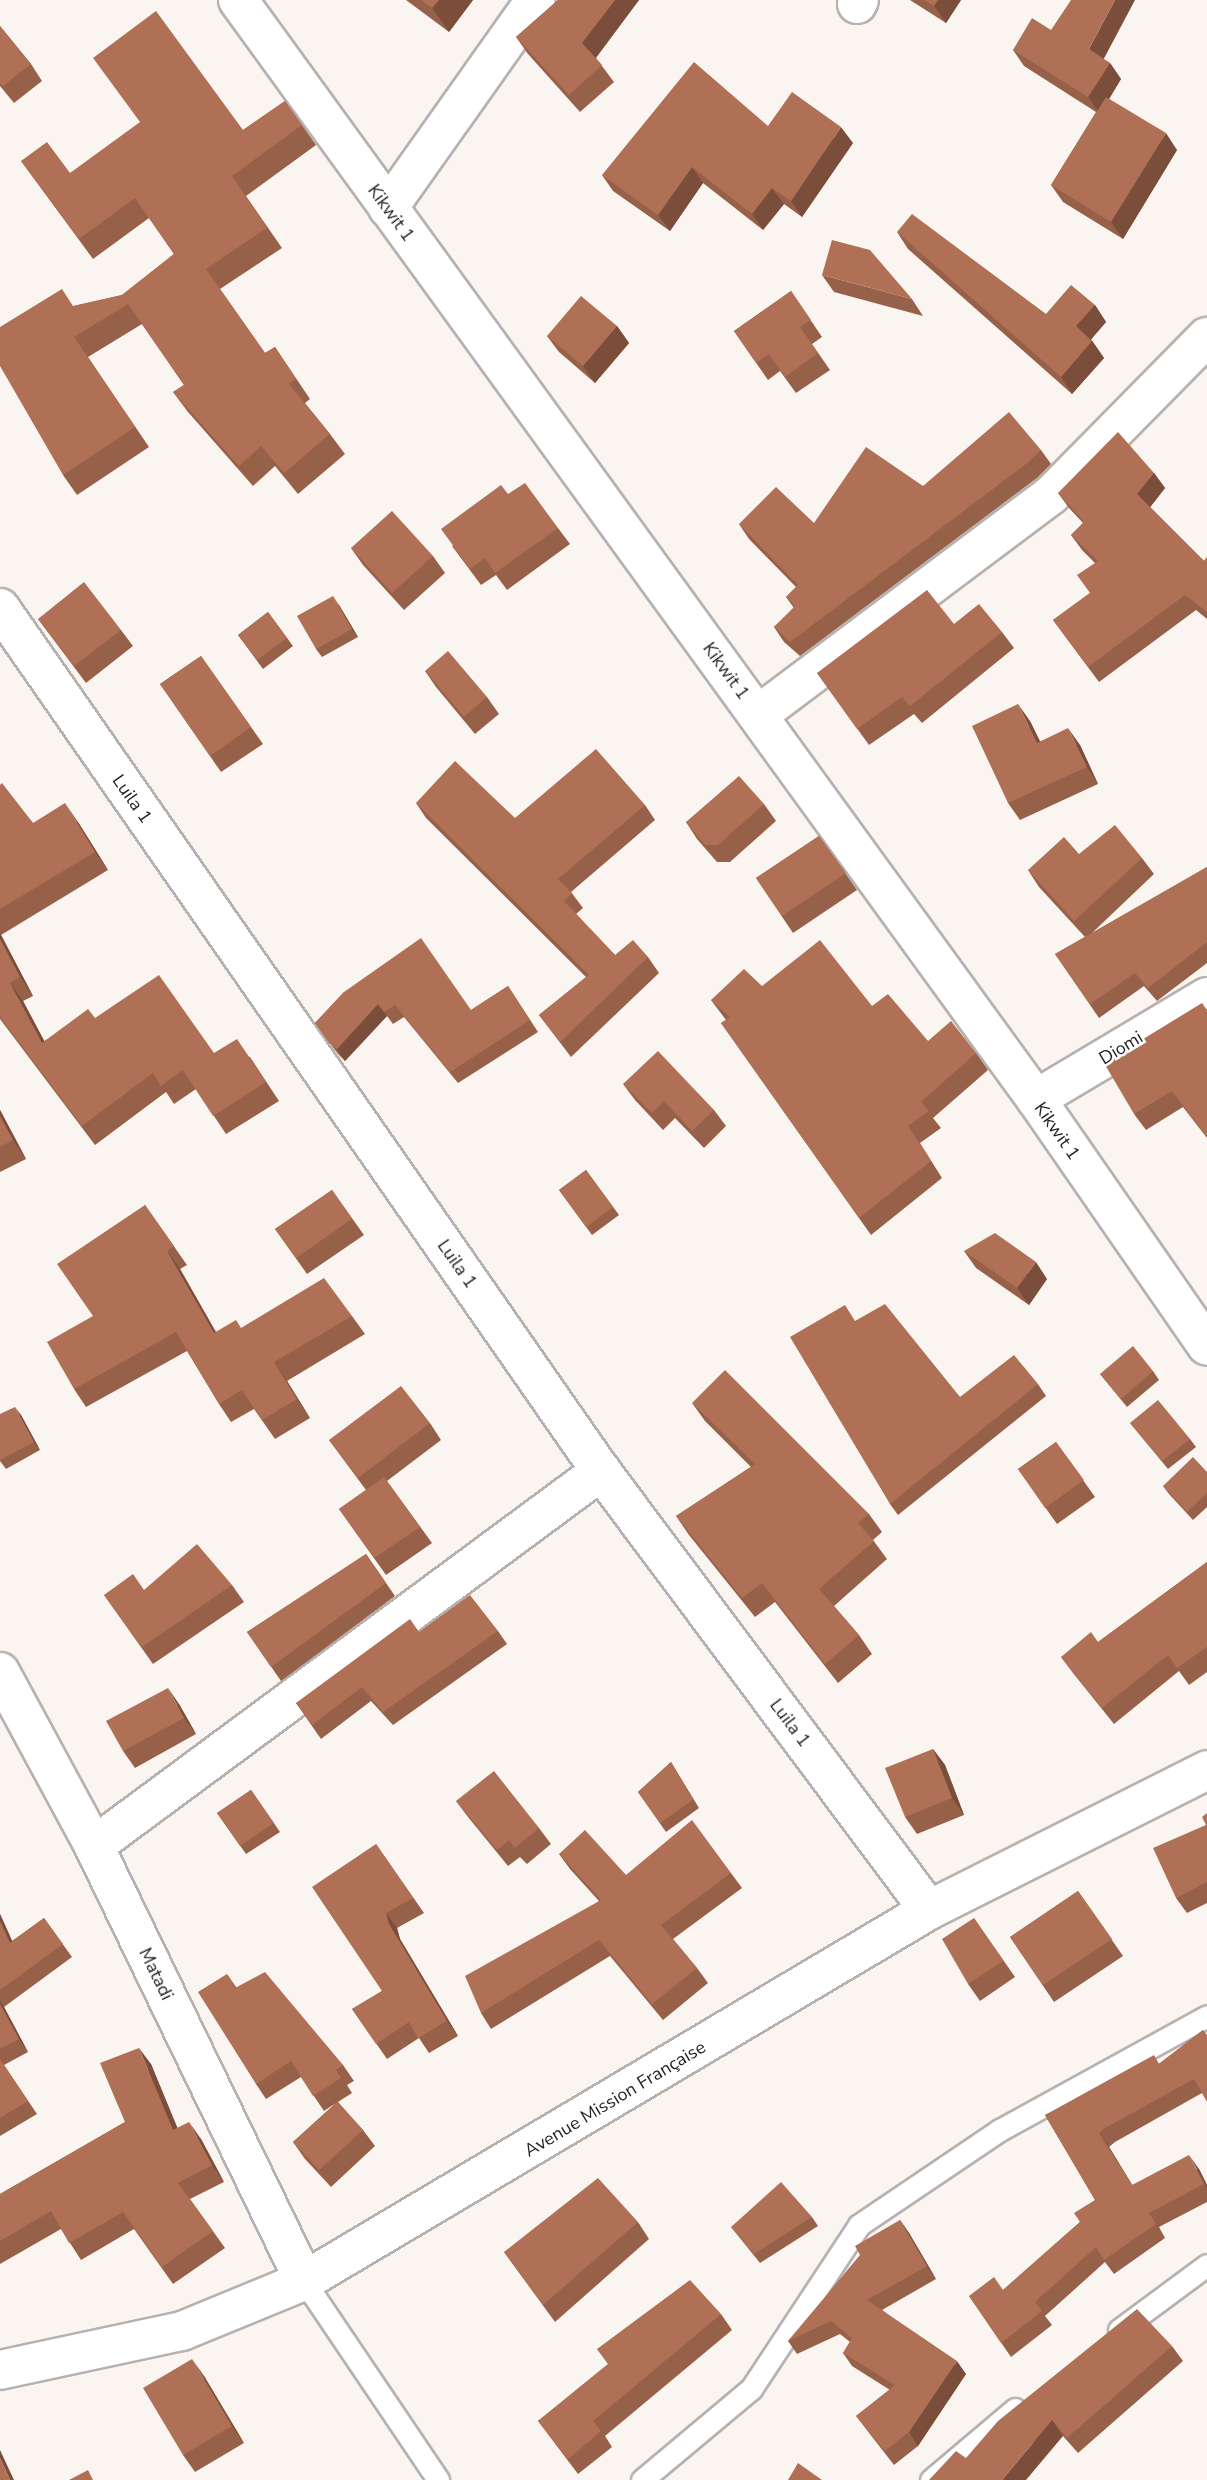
<!DOCTYPE html>
<meta charset="utf-8">
<style>
body{margin:0}
#map{position:relative;width:1207px;height:2480px;overflow:hidden;background:#fbf5f2;font-family:"Nunito Sans",sans-serif}
div>[style]{position:absolute}
[style*='--x']{left:calc(var(--x)*1px);top:calc(var(--y)*1px);width:calc(var(--w)*1px);rotate:calc(var(--a)*1deg)}
.roads{filter:drop-shadow(2px 0 #b7b1af) drop-shadow(-2px 0 #b7b1af) drop-shadow(0 2px #b7b1af) drop-shadow(0 -2px #b7b1af)}
.lane>*{height:21px;margin:-10.5px;padding:0 10.5px;transform-origin:10.5px;border-radius:10.5px;background:#fff}
.street>*{height:38px;margin:-19px;padding:0 19px;transform-origin:19px;border-radius:19px;background:#fff}
.wall>*{inset:0;background:#976049}
.shaded-wall>*{inset:0;background:#7b4e3c}
.building>*{inset:0;background:#b07055}
span{translate:-50% -50%;white-space:nowrap;text-align:center;line-height:1.15;-webkit-text-stroke:5px #fff;paint-order:stroke}
.street-label{font-size:18px;color:#211e1e}
</style>
<div id="map">
<div class="roads">
<div class="lane">
<i style="--x:304;--y:2281;--w:240;--a:56"></i>
<i style="--x:1119;--y:2330;--w:109;--a:-36.5"></i>
<i style="--x:642;--y:2480;--w:142;--a:-39.9"></i>
<i style="--x:751;--y:2389;--w:196;--a:-56.6"></i>
<i style="--x:859;--y:2225;--w:170;--a:-34"></i>
<i style="--x:1000;--y:2130;--w:236;--a:-28.8"></i>
<i style="--x:931;--y:2480;--w:110;--a:-40.2"></i>
</div>
<div class="street">
<i style="--x:238;--y:0;--w:1358;--a:54.02"></i>
<i style="--x:1036;--y:1099;--w:300;--a:55.3"></i>
<i style="--x:857;--y:4;--w:4;--a:-63"></i>
<i style="--x:388;--y:208;--w:255;--a:-54.7"></i>
<i style="--x:0;--y:608;--w:1052;--a:55.15"></i>
<i style="--x:601;--y:1471;--w:548;--a:53.23"></i>
<i style="--x:758;--y:715;--w:366;--a:-36.9"></i>
<i style="--x:1051;--y:495;--w:222;--a:-45.4"></i>
<i style="--x:1036;--y:1099;--w:199;--a:-30.8"></i>
<i style="--x:0;--y:1672;--w:198;--a:61.6"></i>
<i style="--x:94;--y:1846;--w:483;--a:64.2"></i>
<i style="--x:94;--y:1846;--w:631;--a:-36.49"></i>
<i style="--x:0;--y:2370;--w:186;--a:-12.1"></i>
<i style="--x:182;--y:2331;--w:132;--a:-22.3"></i>
<i style="--x:304;--y:2281;--w:727;--a:-30.69"></i>
<i style="--x:929;--y:1910;--w:311;--a:-26.7"></i>
</div>
</div>
<div class="wall">
<i style="clip-path:polygon(406px 0,473px 0,449px 32px)"></i>
<i style="clip-path:polygon(558px 0,639px 0,596px 58px,614px 82px,580px 112px,528px 54px,516px 37px)"></i>
<i style="clip-path:polygon(910px 0,961px 0,946px 23px)"></i>
<i style="clip-path:polygon(0 26px,31px 64px,42px 81px,14px 103px,0 86px)"></i>
<i style="clip-path:polygon(1051px 30px,1110px 63px,1121px 79px,1109px 99px,1177px 150px,1123px 239px,1063px 202px,1051px 185px,1096px 112px,1024px 66px,1013px 50px)"></i>
<i style="clip-path:polygon(285px 101px,316px 145px,246px 196px,282px 248px,220px 289px,265px 353px,275px 347px,310px 399px,305px 403px,330px 434px,345px 454px,298px 494px,275px 466px,253px 486px,188px 412px,173px 392px,184px 385px,142px 324px,88px 357px,149px 447px,77px 495px,63px 475px,74px 306px,122px 295px,174px 254px,149px 218px,93px 259px,21px 161px,70px 173px,243px 130px)"></i>
<i style="clip-path:polygon(768px 126px,853px 143px,802px 217px,784px 204px,763px 230px,703px 183px,670px 231px,613px 191px,602px 175px)"></i>
<i style="clip-path:polygon(897px 232px,1046px 314px,1095px 305px,1106px 322px,1091px 339px,1104px 358px,1072px 394px,908px 249px)"></i>
<i style="clip-path:polygon(822px 275px,912px 299px,923px 316px,834px 292px)"></i>
<i style="clip-path:polygon(791px 291px,822px 337px,812px 344px,830px 370px,796px 393px,780px 371px,768px 380px,734px 331px)"></i>
<i style="clip-path:polygon(617px 326px,629px 343px,595px 383px,559px 352px,547px 336px)"></i>
<i style="clip-path:polygon(1041px 450px,1051px 464px,1037px 478px,800px 656px,784px 642px,774px 627px,794px 608px,786px 597px,796px 587px,749px 539px,739px 524px,814px 523px,923px 486px)"></i>
<i style="clip-path:polygon(1154px 473px,1165px 488px,1150px 507px,1204px 561px,1207px 557px,1207px 619px,1196px 610px,1099px 682px,1053px 620px,1090px 593px,1095px 563px,1082px 550px,1071px 535px,1083px 523px,1069px 508px,1058px 493px)"></i>
<i style="clip-path:polygon(558px 528px,570px 544px,507px 590px,496px 575px,481px 585px,452px 546px)"></i>
<i style="clip-path:polygon(351px 548px,433px 556px,445px 573px,404px 610px,363px 565px)"></i>
<i style="clip-path:polygon(339px 605px,358px 637px,322px 657px,316px 649px)"></i>
<i style="clip-path:polygon(268px 612px,293px 646px,263px 669px,238px 635px)"></i>
<i style="clip-path:polygon(38px 619px,121px 630px,133px 646px,86px 683px)"></i>
<i style="clip-path:polygon(954px 624px,1002px 632px,1014px 648px,922px 723px,914px 714px,869px 745px,817px 673px)"></i>
<i style="clip-path:polygon(201px 656px,263px 744px,221px 772px,160px 684px)"></i>
<i style="clip-path:polygon(425px 671px,487px 697px,499px 714px,475px 734px,436px 687px)"></i>
<i style="clip-path:polygon(1030px 721px,1040px 741px,1080px 745px,1098px 784px,1020px 820px,1008px 803px)"></i>
<i style="clip-path:polygon(0 785px,33px 823px,78px 822px,108px 870px,1px 935px,33px 996px,23px 1001px,44px 1041px,95px 1018px,214px 1053px,250px 1057px,279px 1101px,226px 1134px,196px 1089px,174px 1104px,166px 1092px,95px 1145px,0 1019px)"></i>
<i style="clip-path:polygon(416px 803px,515px 818px,645px 805px,655px 820px,571px 892px,583px 908px,576px 914px,615px 955px,648px 957px,659px 973px,571px 1057px,539px 1015px,586px 977px,426px 818px)"></i>
<i style="clip-path:polygon(764px 804px,776px 821px,730px 862px,717px 862px,697px 839px,686px 822px)"></i>
<i style="clip-path:polygon(819px 836px,857px 890px,793px 933px,756px 878px)"></i>
<i style="clip-path:polygon(1079px 854px,1142px 858px,1154px 874px,1092px 933px,1207px 867px,1207px 963px,1157px 1001px,1144px 986px,1099px 1018px,1055px 954px,1085px 937px,1039px 887px,1028px 870px)"></i>
<i style="clip-path:polygon(508px 986px,538px 1032px,458px 1083px,404px 1017px,393px 1024px,387px 1016px,345px 1061px,338px 1054px,315px 1023px,344px 992px,471px 1010px)"></i>
<i style="clip-path:polygon(762px 986px,872px 1006px,928px 1041px,976px 1053px,988px 1070px,933px 1118px,941px 1128px,920px 1143px,942px 1178px,871px 1235px,721px 1023px,726px 1020px,711px 1000px)"></i>
<i style="clip-path:polygon(1207px 1009px,1207px 1138px,1183px 1107px,1146px 1130px,1134px 1114px)"></i>
<i style="clip-path:polygon(623px 1084px,714px 1110px,726px 1126px,704px 1148px,675px 1118px,663px 1130px,635px 1100px)"></i>
<i style="clip-path:polygon(0 1110px,26px 1159px,0 1172px)"></i>
<i style="clip-path:polygon(586px 1170px,619px 1215px,592px 1235px,559px 1190px)"></i>
<i style="clip-path:polygon(332px 1190px,364px 1235px,307px 1274px,275px 1229px)"></i>
<i style="clip-path:polygon(145px 1205px,187px 1265px,180px 1269px,216px 1332px,352px 1316px,365px 1334px,287px 1381px,310px 1418px,275px 1439px,254px 1409px,231px 1422px,219px 1404px,187px 1351px,86px 1407px,74px 1389px,93px 1316px)"></i>
<i style="clip-path:polygon(964px 1251px,1047px 1279px,1029px 1305px,976px 1268px)"></i>
<i style="clip-path:polygon(856px 1320px,960px 1397px,1038px 1384px,1046px 1396px,898px 1515px,890px 1504px)"></i>
<i style="clip-path:polygon(1153px 1371px,1159px 1380px,1127px 1407px,1100px 1374px)"></i>
<i style="clip-path:polygon(692px 1403px,869px 1514px,882px 1532px,873px 1540px,887px 1559px,834px 1606px,859px 1635px,872px 1654px,838px 1683px,775px 1602px,755px 1617px,689px 1535px,676px 1516px,751px 1467px,705px 1421px)"></i>
<i style="clip-path:polygon(0 1414px,21px 1415px,40px 1450px,6px 1469px,0 1461px)"></i>
<i style="clip-path:polygon(430px 1423px,441px 1440px,387px 1481px,432px 1543px,386px 1575px,339px 1509px,366px 1490px,329px 1440px)"></i>
<i style="clip-path:polygon(1130px 1423px,1190px 1439px,1196px 1447px,1168px 1469px)"></i>
<i style="clip-path:polygon(1056px 1442px,1095px 1497px,1057px 1524px,1018px 1469px)"></i>
<i style="clip-path:polygon(1207px 1472px,1207px 1507px,1193px 1520px,1169px 1494px,1163px 1486px)"></i>
<i style="clip-path:polygon(366px 1554px,395px 1596px,281px 1681px,247px 1632px)"></i>
<i style="clip-path:polygon(1207px 1562px,1207px 1672px,1189px 1685px,1179px 1671px,1114px 1724px,1073px 1673px,1061px 1657px,1098px 1642px)"></i>
<i style="clip-path:polygon(232px 1585px,244px 1602px,153px 1664px,104px 1595px,144px 1590px)"></i>
<i style="clip-path:polygon(498px 1631px,507px 1644px,393px 1725px,371px 1701px,321px 1739px,296px 1703px,419px 1632px)"></i>
<i style="clip-path:polygon(179px 1704px,196px 1734px,135px 1768px,123px 1751px)"></i>
<i style="clip-path:polygon(933px 1749px,945px 1765px,964px 1815px,917px 1834px,905px 1817px)"></i>
<i style="clip-path:polygon(671px 1762px,699px 1808px,666px 1832px,638px 1792px)"></i>
<i style="clip-path:polygon(251px 1790px,280px 1832px,246px 1854px,217px 1813px)"></i>
<i style="clip-path:polygon(456px 1801px,539px 1828px,551px 1844px,527px 1864px,520px 1857px,508px 1866px,468px 1817px)"></i>
<i style="clip-path:polygon(1207px 1813px,1207px 1903px,1187px 1913px,1176px 1898px,1206px 1825px)"></i>
<i style="clip-path:polygon(376px 1844px,424px 1913px,397px 1928px,400px 1939px,458px 2036px,429px 2053px,419px 2038px,387px 2059px,352px 2009px,382px 1991px)"></i>
<i style="clip-path:polygon(559px 1854px,626px 1875px,731px 1873px,742px 1888px,673px 1939px,697px 1968px,708px 1983px,663px 2020px,610px 1956px,491px 2029px,481px 2013px,599px 1901px,570px 1869px)"></i>
<i style="clip-path:polygon(1078px 1891px,1123px 1956px,1054px 2002px,1010px 1937px)"></i>
<i style="clip-path:polygon(0 1914px,12px 1941px,44px 1918px,72px 1957px,4px 2007px,28px 2052px,4px 2065px,37px 2114px,0 2136px)"></i>
<i style="clip-path:polygon(974px 1918px,1015px 1977px,980px 2001px,968px 1984px)"></i>
<i style="clip-path:polygon(227px 1974px,236px 1987px,343px 2065px,354px 2081px,347px 2085px,352px 2093px,338px 2102px,363px 2130px,375px 2146px,331px 2187px,305px 2159px,293px 2142px,336px 2103px,324px 2111px,301px 2077px,266px 2099px,256px 2084px)"></i>
<i style="clip-path:polygon(1203px 2030px,1202px 2093px,1115px 2142px,1109px 2147px,1132px 2185px,1199px 2169px,1207px 2185px,1207px 2202px,1159px 2227px,1165px 2238px,1114px 2274px,1105px 2262px,1045px 2316px,1052px 2325px,1011px 2357px,969px 2296px,1003px 2290px,1080px 2222px,1095px 2200px,1045px 2115px,1160px 2063px)"></i>
<i style="clip-path:polygon(151px 2064px,177px 2128px,201px 2139px,224px 2182px,190px 2199px,225px 2248px,173px 2284px,134px 2229px,81px 2260px,61px 2229px,0 2264px,0 2194px,125px 2122px)"></i>
<i style="clip-path:polygon(812px 2217px,818px 2226px,760px 2263px,731px 2227px)"></i>
<i style="clip-path:polygon(900px 2220px,909px 2233px,936px 2279px,882px 2310px,966px 2374px,918px 2446px,894px 2465px,856px 2416px,890px 2390px,852px 2366px,843px 2353px,850px 2342px,840px 2334px,797px 2354px,788px 2341px)"></i>
<i style="clip-path:polygon(638px 2222px,649px 2239px,555px 2322px,504px 2252px)"></i>
<i style="clip-path:polygon(721px 2314px,732px 2330px,605px 2436px,612px 2447px,578px 2474px,538px 2421px,608px 2364px,597px 2349px)"></i>
<i style="clip-path:polygon(1172px 2346px,1183px 2361px,1078px 2453px,1063px 2436px,966px 2458px)"></i>
<i style="clip-path:polygon(204px 2376px,244px 2443px,195px 2472px,183px 2455px)"></i>
</div>
<div class="shaded-wall">
<i style="clip-path:polygon(439px 0,473px 0,449px 32px,432px 8px)"></i>
<i style="clip-path:polygon(615px 0,639px 0,594px 60px,582px 43px)"></i>
<i style="clip-path:polygon(938px 0,961px 0,946px 23px,934px 6px)"></i>
<i style="clip-path:polygon(1115px 0,1135px 0,1100px 66px,1089px 49px)"></i>
<i style="clip-path:polygon(1110px 63px,1121px 79px,1100px 114px,1088px 97px)"></i>
<i style="clip-path:polygon(841px 127px,853px 143px,802px 217px,791px 201px)"></i>
<i style="clip-path:polygon(1166px 133px,1177px 150px,1123px 239px,1111px 222px)"></i>
<i style="clip-path:polygon(692px 167px,703px 183px,670px 231px,658px 215px)"></i>
<i style="clip-path:polygon(772px 188px,784px 204px,763px 230px,752px 214px)"></i>
<i style="clip-path:polygon(1095px 305px,1106px 322px,1088px 343px,1076px 326px)"></i>
<i style="clip-path:polygon(617px 326px,629px 343px,595px 383px,583px 366px)"></i>
<i style="clip-path:polygon(1092px 341px,1104px 358px,1072px 394px,1061px 377px)"></i>
<i style="clip-path:polygon(1154px 473px,1165px 488px,1148px 510px,1137px 494px)"></i>
<i style="clip-path:polygon(333px 596px,339px 605px,358px 637px,352px 629px)"></i>
<i style="clip-path:polygon(1018px 704px,1030px 721px,1048px 759px,1037px 743px)"></i>
<i style="clip-path:polygon(1068px 728px,1080px 745px,1098px 784px,1087px 767px)"></i>
<i style="clip-path:polygon(65px 803px,78px 822px,108px 870px,95px 852px)"></i>
<i style="clip-path:polygon(0 933px,33px 996px,20px 977px,0 939px)"></i>
<i style="clip-path:polygon(10px 983px,23px 1001px,55px 1061px,42px 1043px)"></i>
<i style="clip-path:polygon(378px 1004px,387px 1016px,345px 1061px,337px 1049px)"></i>
<i style="clip-path:polygon(0 1110px,26px 1159px,13px 1140px,0 1116px)"></i>
<i style="clip-path:polygon(167px 1251px,180px 1269px,227px 1352px,214px 1333px)"></i>
<i style="clip-path:polygon(1036px 1262px,1047px 1279px,1029px 1305px,1017px 1288px)"></i>
<i style="clip-path:polygon(274px 1362px,287px 1381px,310px 1418px,297px 1399px)"></i>
<i style="clip-path:polygon(15px 1407px,21px 1415px,40px 1450px,34px 1442px)"></i>
<i style="clip-path:polygon(168px 1688px,179px 1704px,196px 1734px,184px 1718px)"></i>
<i style="clip-path:polygon(933px 1749px,945px 1765px,964px 1815px,952px 1798px)"></i>
<i style="clip-path:polygon(386px 1913px,397px 1928px,400px 1939px,458px 2036px,447px 2021px,389px 1924px)"></i>
<i style="clip-path:polygon(0 1914px,19px 1956px,10px 1943px,0 1921px)"></i>
<i style="clip-path:polygon(0 2001px,4px 2007px,28px 2052px,19px 2039px,0 2004px)"></i>
<i style="clip-path:polygon(139px 2048px,151px 2064px,185px 2146px,173px 2130px)"></i>
<i style="clip-path:polygon(189px 2122px,201px 2139px,224px 2182px,212px 2165px)"></i>
<i style="clip-path:polygon(1099px 2133px,1109px 2147px,1141px 2199px,1132px 2185px)"></i>
<i style="clip-path:polygon(1189px 2155px,1199px 2169px,1207px 2185px,1207px 2188px)"></i>
<i style="clip-path:polygon(900px 2220px,909px 2233px,936px 2279px,927px 2266px)"></i>
<i style="clip-path:polygon(192px 2359px,204px 2376px,244px 2443px,232px 2426px)"></i>
<i style="clip-path:polygon(957px 2361px,966px 2374px,918px 2446px,909px 2432px)"></i>
<i style="clip-path:polygon(1052px 2420px,1063px 2436px,1026px 2480px,1002px 2480px)"></i>
<i style="clip-path:polygon(0 2450px,14px 2480px,10px 2480px,0 2458px)"></i>
</div>
<div class="building">
<i style="clip-path:polygon(421px 0,439px 0,432px 8px)"></i>
<i style="clip-path:polygon(558px 0,615px 0,582px 43px,602px 65px,569px 95px,516px 37px)"></i>
<i style="clip-path:polygon(924px 0,938px 0,934px 6px)"></i>
<i style="clip-path:polygon(1071px 0,1115px 0,1089px 49px,1110px 63px,1088px 97px,1013px 50px,1032px 18px,1051px 30px)"></i>
<i style="clip-path:polygon(156px 11px,243px 130px,285px 101px,302px 125px,232px 176px,267px 228px,206px 269px,265px 353px,275px 347px,296px 379px,289px 384px,330px 434px,284px 473px,261px 446px,239px 466px,173px 392px,184px 385px,128px 304px,74px 337px,135px 427px,63px 475px,0 366px,0 327px,62px 289px,73px 306px,122px 295px,174px 254px,135px 198px,79px 239px,21px 161px,47px 142px,70px 173px,140px 122px,93px 58px)"></i>
<i style="clip-path:polygon(0 26px,31px 64px,3px 86px,0 83px)"></i>
<i style="clip-path:polygon(694px 62px,768px 126px,792px 92px,841px 127px,791px 201px,772px 188px,752px 214px,692px 167px,658px 215px,602px 175px)"></i>
<i style="clip-path:polygon(1106px 97px,1166px 133px,1111px 222px,1051px 185px)"></i>
<i style="clip-path:polygon(912px 214px,1046px 314px,1071px 285px,1095px 305px,1076px 326px,1092px 341px,1061px 377px,897px 232px)"></i>
<i style="clip-path:polygon(832px 240px,870px 250px,912px 299px,822px 275px)"></i>
<i style="clip-path:polygon(791px 291px,811px 320px,800px 327px,818px 353px,785px 377px,769px 354px,756px 363px,734px 331px)"></i>
<i style="clip-path:polygon(581px 296px,617px 326px,583px 366px,547px 336px)"></i>
<i style="clip-path:polygon(1009px 412px,1041px 450px,1026px 464px,790px 642px,774px 627px,795px 606px,786px 597px,798px 585px,739px 524px,776px 487px,814px 523px,866px 447px,923px 486px)"></i>
<i style="clip-path:polygon(1118px 432px,1154px 473px,1137px 494px,1204px 561px,1207px 557px,1207px 612px,1185px 595px,1088px 667px,1053px 620px,1090px 593px,1077px 575px,1098px 561px,1071px 535px,1084px 522px,1058px 493px)"></i>
<i style="clip-path:polygon(525px 483px,558px 528px,495px 573px,485px 558px,470px 569px,441px 529px,501px 485px,508px 494px)"></i>
<i style="clip-path:polygon(392px 511px,433px 556px,392px 593px,351px 548px)"></i>
<i style="clip-path:polygon(84px 582px,121px 630px,74px 666px,38px 619px)"></i>
<i style="clip-path:polygon(927px 590px,954px 624px,979px 604px,1002px 632px,910px 706px,902px 697px,857px 729px,817px 673px)"></i>
<i style="clip-path:polygon(333px 596px,352px 629px,316px 649px,297px 616px)"></i>
<i style="clip-path:polygon(268px 612px,287px 638px,257px 660px,238px 635px)"></i>
<i style="clip-path:polygon(448px 651px,487px 697px,464px 717px,425px 671px)"></i>
<i style="clip-path:polygon(201px 656px,251px 727px,210px 756px,160px 684px)"></i>
<i style="clip-path:polygon(1018px 704px,1037px 743px,1068px 728px,1087px 767px,1008px 803px,972px 726px)"></i>
<i style="clip-path:polygon(596px 749px,645px 805px,558px 879px,572px 893px,564px 901px,615px 955px,633px 940px,648px 957px,560px 1042px,539px 1015px,589px 975px,416px 803px,455px 761px,515px 818px)"></i>
<i style="clip-path:polygon(739px 776px,764px 804px,718px 845px,705px 845px,686px 822px)"></i>
<i style="clip-path:polygon(2px 783px,33px 823px,65px 803px,95px 852px,0 909px,0 785px)"></i>
<i style="clip-path:polygon(1115px 825px,1142px 858px,1074px 921px,1028px 870px,1064px 837px,1079px 854px)"></i>
<i style="clip-path:polygon(819px 836px,846px 873px,782px 916px,756px 878px)"></i>
<i style="clip-path:polygon(1207px 867px,1207px 942px,1148px 988px,1135px 973px,1090px 1004px,1055px 954px)"></i>
<i style="clip-path:polygon(421px 938px,471px 1010px,508px 986px,530px 1020px,450px 1072px,395px 1005px,384px 1012px,378px 1004px,337px 1049px,329px 1043px,315px 1023px,344px 992px)"></i>
<i style="clip-path:polygon(0 939px,20px 977px,10px 983px,42px 1043px,88px 1009px,95px 1018px,159px 975px,214px 1053px,237px 1039px,266px 1082px,213px 1116px,183px 1070px,161px 1086px,153px 1073px,82px 1126px,0 1017px)"></i>
<i style="clip-path:polygon(820px 940px,872px 1006px,888px 994px,928px 1041px,951px 1021px,976px 1053px,921px 1102px,929px 1111px,908px 1126px,931px 1161px,859px 1218px,721px 1023px,730px 1017px,711px 1000px,744px 969px,762px 986px)"></i>
<i style="clip-path:polygon(1202px 1003px,1207px 1010px,1207px 1137px,1172px 1091px,1134px 1114px,1104px 1063px)"></i>
<i style="clip-path:polygon(658px 1051px,714px 1110px,692px 1131px,664px 1101px,652px 1113px,623px 1084px)"></i>
<i style="clip-path:polygon(0 1116px,13px 1140px,0 1147px)"></i>
<i style="clip-path:polygon(586px 1170px,613px 1207px,586px 1227px,559px 1190px)"></i>
<i style="clip-path:polygon(332px 1190px,352px 1219px,296px 1258px,275px 1229px)"></i>
<i style="clip-path:polygon(145px 1205px,174px 1246px,167px 1251px,214px 1333px,236px 1320px,241px 1328px,324px 1278px,352px 1316px,274px 1362px,297px 1399px,262px 1420px,242px 1390px,219px 1404px,176px 1332px,74px 1389px,47px 1342px,93px 1316px,57px 1264px)"></i>
<i style="clip-path:polygon(995px 1233px,1036px 1262px,1017px 1288px,964px 1251px)"></i>
<i style="clip-path:polygon(885px 1304px,960px 1397px,1014px 1355px,1038px 1384px,890px 1504px,790px 1337px,845px 1305px,855px 1321px)"></i>
<i style="clip-path:polygon(1133px 1346px,1153px 1371px,1121px 1399px,1100px 1374px)"></i>
<i style="clip-path:polygon(725px 1370px,869px 1514px,858px 1523px,874px 1541px,819px 1589px,859px 1635px,825px 1664px,762px 1583px,742px 1598px,676px 1516px,755px 1464px,692px 1403px)"></i>
<i style="clip-path:polygon(401px 1386px,430px 1423px,358px 1478px,329px 1440px)"></i>
<i style="clip-path:polygon(1158px 1400px,1190px 1439px,1162px 1461px,1130px 1423px)"></i>
<i style="clip-path:polygon(15px 1407px,34px 1442px,0 1460px,0 1414px)"></i>
<i style="clip-path:polygon(1056px 1442px,1084px 1480px,1045px 1508px,1018px 1469px)"></i>
<i style="clip-path:polygon(1193px 1457px,1207px 1472px,1207px 1493px,1187px 1512px,1163px 1486px)"></i>
<i style="clip-path:polygon(384px 1477px,420px 1527px,374px 1558px,339px 1509px)"></i>
<i style="clip-path:polygon(197px 1544px,232px 1585px,142px 1647px,104px 1595px,133px 1574px,144px 1590px)"></i>
<i style="clip-path:polygon(366px 1554px,386px 1583px,271px 1667px,247px 1632px)"></i>
<i style="clip-path:polygon(1207px 1562px,1207px 1647px,1177px 1668px,1168px 1655px,1102px 1708px,1061px 1657px,1091px 1632px,1098px 1642px)"></i>
<i style="clip-path:polygon(470px 1595px,498px 1631px,383px 1712px,362px 1687px,312px 1725px,296px 1703px,410px 1619px,419px 1632px)"></i>
<i style="clip-path:polygon(168px 1688px,184px 1718px,123px 1751px,106px 1721px)"></i>
<i style="clip-path:polygon(933px 1749px,952px 1798px,905px 1817px,885px 1768px)"></i>
<i style="clip-path:polygon(671px 1762px,693px 1800px,660px 1823px,638px 1792px)"></i>
<i style="clip-path:polygon(494px 1771px,539px 1828px,515px 1848px,509px 1840px,497px 1850px,456px 1801px)"></i>
<i style="clip-path:polygon(251px 1790px,274px 1823px,240px 1846px,217px 1813px)"></i>
<i style="clip-path:polygon(1207px 1813px,1207px 1882px,1176px 1898px,1153px 1848px,1206px 1825px,1202px 1817px)"></i>
<i style="clip-path:polygon(692px 1820px,731px 1873px,661px 1925px,697px 1968px,652px 2004px,599px 1940px,481px 2013px,465px 1976px,601px 1900px,559px 1854px,585px 1830px,626px 1875px)"></i>
<i style="clip-path:polygon(376px 1844px,413px 1898px,386px 1913px,389px 1924px,447px 2021px,418px 2038px,409px 2022px,376px 2044px,352px 2009px,382px 1991px,312px 1887px)"></i>
<i style="clip-path:polygon(1078px 1891px,1112px 1939px,1043px 1985px,1010px 1937px)"></i>
<i style="clip-path:polygon(44px 1918px,63px 1944px,0 1990px,0 1921px,10px 1943px)"></i>
<i style="clip-path:polygon(974px 1918px,1003px 1961px,968px 1984px,942px 1939px)"></i>
<i style="clip-path:polygon(265px 1972px,343px 2065px,336px 2070px,341px 2078px,313px 2096px,291px 2061px,256px 2084px,198px 1992px,227px 1974px,235px 1988px)"></i>
<i style="clip-path:polygon(0 2004px,19px 2039px,0 2049px)"></i>
<i style="clip-path:polygon(1203px 2030px,1207px 2035px,1207px 2102px,1194px 2079px,1105px 2128px,1099px 2133px,1132px 2185px,1189px 2155px,1204px 2184px,1149px 2213px,1156px 2224px,1104px 2260px,1096px 2247px,1035px 2302px,1042px 2311px,1001px 2343px,969px 2296px,994px 2277px,1003px 2290px,1080px 2222px,1074px 2213px,1095px 2200px,1045px 2115px,1154px 2055px,1159px 2064px)"></i>
<i style="clip-path:polygon(139px 2048px,173px 2130px,189px 2122px,212px 2165px,178px 2183px,213px 2231px,162px 2267px,123px 2212px,69px 2243px,51px 2211px,0 2241px,0 2194px,125px 2122px,100px 2063px)"></i>
<i style="clip-path:polygon(0 2059px,28px 2101px,0 2118px)"></i>
<i style="clip-path:polygon(337px 2102px,363px 2130px,319px 2170px,293px 2142px)"></i>
<i style="clip-path:polygon(598px 2178px,638px 2222px,543px 2305px,504px 2252px)"></i>
<i style="clip-path:polygon(781px 2182px,812px 2217px,754px 2254px,731px 2227px)"></i>
<i style="clip-path:polygon(900px 2220px,927px 2266px,867px 2300px,957px 2361px,909px 2432px,885px 2451px,856px 2416px,895px 2385px,843px 2353px,852px 2338px,831px 2321px,788px 2341px,860px 2255px,855px 2246px)"></i>
<i style="clip-path:polygon(690px 2280px,721px 2314px,593px 2421px,601px 2431px,568px 2459px,538px 2421px,609px 2364px,597px 2349px)"></i>
<i style="clip-path:polygon(1137px 2309px,1172px 2346px,1067px 2438px,1052px 2420px,1002px 2480px,929px 2480px,956px 2451px,966px 2458px,998px 2421px)"></i>
<i style="clip-path:polygon(192px 2359px,232px 2426px,183px 2455px,143px 2388px)"></i>
<i style="clip-path:polygon(0 2458px,10px 2480px,0 2480px)"></i>
<i style="clip-path:polygon(798px 2463px,822px 2480px,788px 2480px)"></i>
<i style="clip-path:polygon(88px 2470px,93px 2480px,69px 2480px)"></i>
</div>
<div class="street-label">
<span style="left:391px;top:213px;rotate:54deg">Kikwit 1</span>
<span style="left:726px;top:671px;rotate:54deg">Kikwit 1</span>
<span style="left:132px;top:799px;rotate:55deg">Luila 1</span>
<span style="left:1121px;top:1048px;rotate:-31deg">Diomi</span>
<span style="left:1057px;top:1131px;rotate:55deg">Kikwit 1</span>
<span style="left:457px;top:1264px;rotate:55deg">Luila 1</span>
<span style="left:790px;top:1723px;rotate:53deg">Luila 1</span>
<span style="left:156px;top:1974px;rotate:64deg">Matadi</span>
<span style="left:615px;top:2099px;rotate:-31deg">Avenue Mission Française</span>
</div>
</div>
